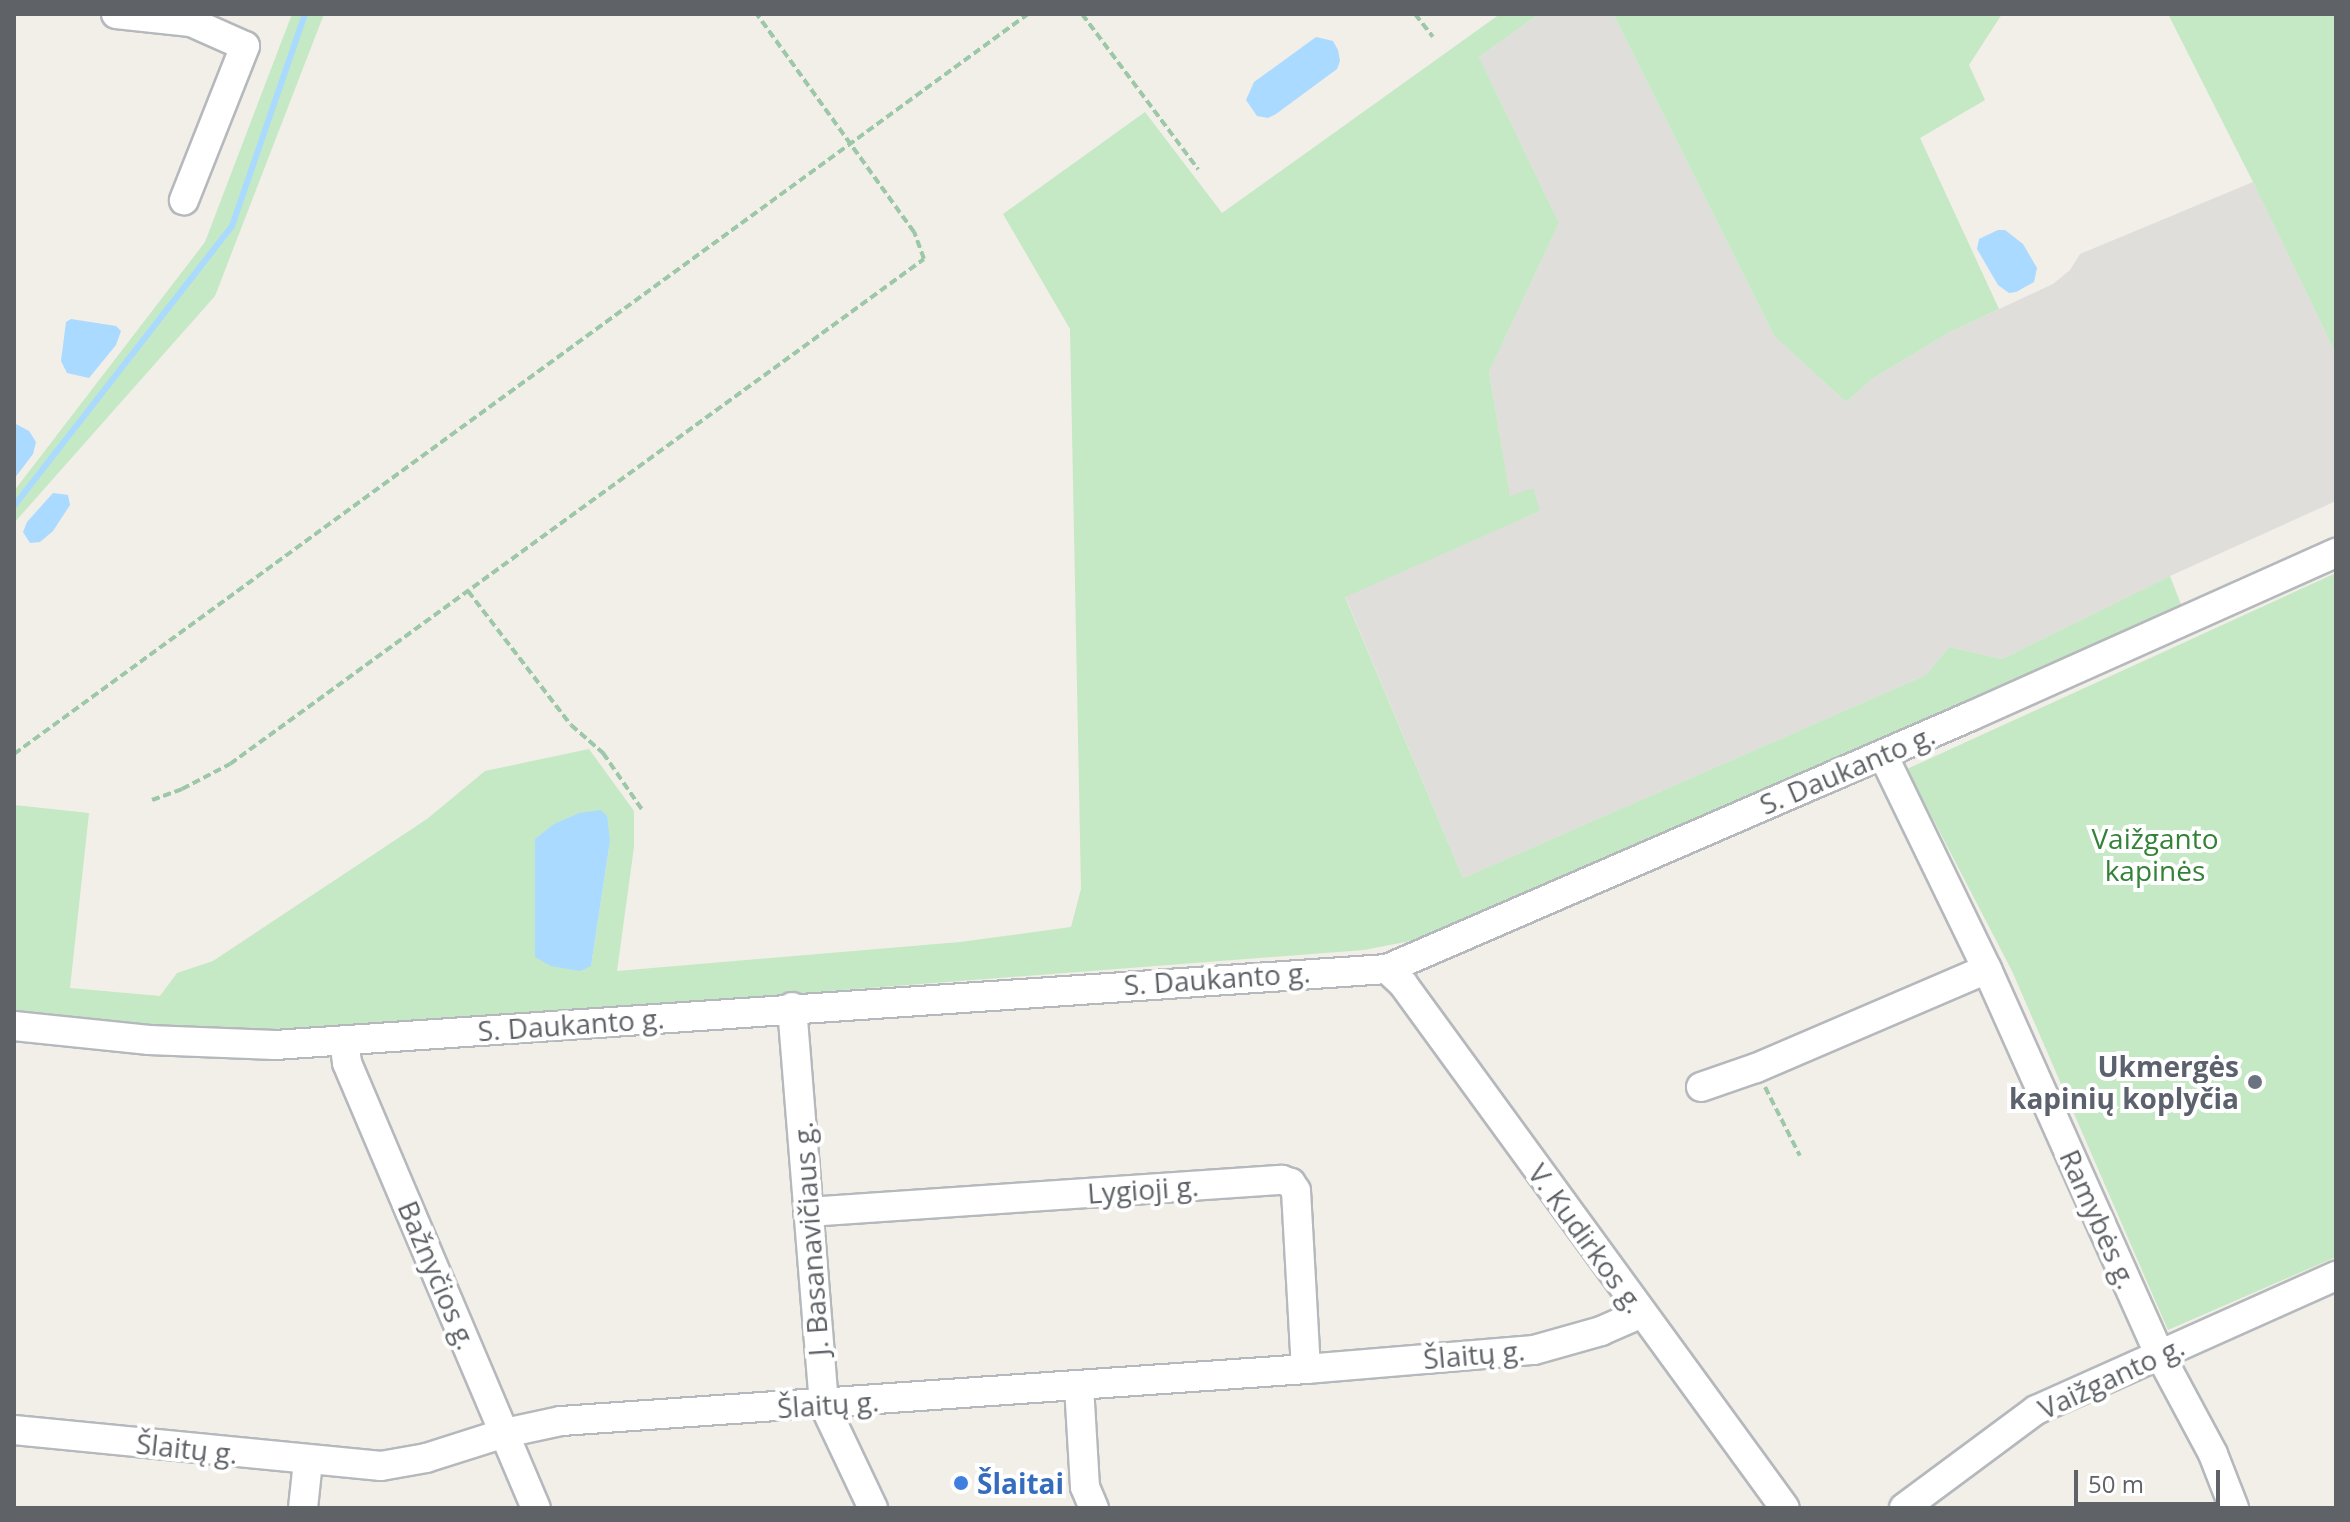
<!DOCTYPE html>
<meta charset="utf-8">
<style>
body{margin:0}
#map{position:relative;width:2350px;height:1522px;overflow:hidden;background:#f1efe8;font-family:"Open Sans",sans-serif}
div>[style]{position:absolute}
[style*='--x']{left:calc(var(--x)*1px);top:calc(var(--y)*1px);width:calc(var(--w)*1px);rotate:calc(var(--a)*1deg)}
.industrial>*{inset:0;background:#e0deda}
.green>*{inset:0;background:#c5e8c5}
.water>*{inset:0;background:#aadaff}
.stream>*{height:6px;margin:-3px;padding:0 3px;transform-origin:3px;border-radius:3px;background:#aadaff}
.path>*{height:4px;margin-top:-2px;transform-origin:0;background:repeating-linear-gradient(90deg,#9cc7a9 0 8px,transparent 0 12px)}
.roads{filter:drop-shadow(2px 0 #b5b8bc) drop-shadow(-2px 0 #b5b8bc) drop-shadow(0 2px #b5b8bc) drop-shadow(0 -2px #b5b8bc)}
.minor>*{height:28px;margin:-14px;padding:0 14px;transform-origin:14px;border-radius:14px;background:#fff}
.dots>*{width:22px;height:22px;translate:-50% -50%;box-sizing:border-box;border:4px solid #fff;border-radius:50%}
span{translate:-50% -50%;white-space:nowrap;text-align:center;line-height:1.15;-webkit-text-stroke:8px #fff;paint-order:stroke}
.street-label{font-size:28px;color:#5f6368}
.park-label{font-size:28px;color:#348238}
.worship-label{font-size:28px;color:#5b616d;font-weight:700}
.right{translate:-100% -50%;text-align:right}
.shop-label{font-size:28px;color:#366cbe;font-weight:700}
.left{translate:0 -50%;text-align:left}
.frame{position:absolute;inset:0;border:16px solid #5f6368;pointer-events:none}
.scale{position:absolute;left:2074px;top:1470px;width:146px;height:36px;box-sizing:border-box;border:4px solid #5f6368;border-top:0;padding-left:10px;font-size:24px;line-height:28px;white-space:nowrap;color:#5f6368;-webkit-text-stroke:6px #fff;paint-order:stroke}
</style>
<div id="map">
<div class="industrial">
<i style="clip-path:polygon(1539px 14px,1613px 14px,1774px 336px,1846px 402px,1872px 379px,1948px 333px,2053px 284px,2070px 270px,2080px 254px,2253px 182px,2336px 354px,2336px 501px,2170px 576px,2002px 659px,1949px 647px,1926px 675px,1463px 878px,1345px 596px,1540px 511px,1510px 497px,1489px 372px,1559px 223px,1479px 57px)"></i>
</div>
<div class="green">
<i style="clip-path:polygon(292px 14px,324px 14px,215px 296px,14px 523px,14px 491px,205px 242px)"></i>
<i style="clip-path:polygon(evenodd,1500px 14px,1539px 14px,1479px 57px,1559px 223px,1489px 372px,1510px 496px,1533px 488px,1540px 511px,1345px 597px,1463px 878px,1926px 675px,1949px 647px,2002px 659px,2170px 576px,2182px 607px,1469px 918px,1415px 940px,1364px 950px,346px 1028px,216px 1031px,14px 1011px,14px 805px,89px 813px,70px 988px,160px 996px,177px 973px,213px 961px,427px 819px,485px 771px,589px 749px,634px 811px,634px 847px,617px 971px,960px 942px,1071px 927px,1081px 889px,1070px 329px,1003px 214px,1145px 112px,1222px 213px,1500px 14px,579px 813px,610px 841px,591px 966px,535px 839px,555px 824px,579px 813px)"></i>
<i style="clip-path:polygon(1613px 14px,2002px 14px,1969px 65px,1985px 100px,1920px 138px,1999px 309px,1948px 333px,1872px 379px,1846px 402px,1774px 336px)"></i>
<i style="clip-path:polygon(2168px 14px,2336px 14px,2336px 354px,2253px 182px)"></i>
<i style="clip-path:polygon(2336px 573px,2336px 1257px,2168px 1330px,2012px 971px,1907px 769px)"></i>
</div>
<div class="water">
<i style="clip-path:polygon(1316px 37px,1333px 41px,1338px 50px,1340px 61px,1337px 69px,1276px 114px,1268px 118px,1257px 116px,1246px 100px,1254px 82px)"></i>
<i style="clip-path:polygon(1998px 230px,2005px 230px,2023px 244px,2037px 268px,2034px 282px,2016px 292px,2009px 293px,1998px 285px,1977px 249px,1979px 239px)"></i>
<i style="clip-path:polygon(71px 319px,116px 326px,121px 331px,116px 345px,89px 378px,67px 373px,61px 361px,66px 322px)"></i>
<i style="clip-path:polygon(14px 423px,29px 431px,36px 442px,33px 454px,14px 479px)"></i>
<i style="clip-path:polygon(53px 493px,68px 495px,70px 505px,53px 531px,40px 542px,30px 543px,23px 532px,27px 522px)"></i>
<i style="clip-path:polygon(601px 810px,607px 816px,610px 841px,591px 966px,580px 971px,551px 966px,535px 957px,535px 839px,554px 824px,579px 813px)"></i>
</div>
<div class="stream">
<i style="--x:14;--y:506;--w:355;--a:-52.1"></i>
<i style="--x:232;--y:226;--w:224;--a:-71"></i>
</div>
<div class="path">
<i style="--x:1082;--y:14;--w:194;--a:53.2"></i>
<i style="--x:1415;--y:14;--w:29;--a:52"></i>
<i style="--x:468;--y:591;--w:169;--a:52.5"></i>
<i style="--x:571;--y:725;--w:43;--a:41.2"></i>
<i style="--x:603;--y:753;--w:70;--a:55.4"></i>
<i style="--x:14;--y:754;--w:1255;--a:-36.12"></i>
<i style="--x:152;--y:800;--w:32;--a:-20"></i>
<i style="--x:182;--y:789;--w:54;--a:-27.5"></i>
<i style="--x:230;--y:764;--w:858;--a:-36.04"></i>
<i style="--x:924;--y:259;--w:29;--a:-110"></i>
<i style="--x:914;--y:232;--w:269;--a:-125.8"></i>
<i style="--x:1765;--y:1087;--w:77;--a:63.1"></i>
</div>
<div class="roads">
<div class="minor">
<i style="--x:116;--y:14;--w:75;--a:6.1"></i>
<i style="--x:191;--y:22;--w:59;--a:24"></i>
<i style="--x:245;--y:46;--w:166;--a:111.6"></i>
<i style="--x:1883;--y:755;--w:238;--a:64.1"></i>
<i style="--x:1987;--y:969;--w:423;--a:65.9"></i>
<i style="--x:2160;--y:1355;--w:112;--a:61.8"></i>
<i style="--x:2213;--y:1454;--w:58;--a:68.7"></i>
<i style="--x:1387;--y:969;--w:22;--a:43"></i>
<i style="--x:1403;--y:984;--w:648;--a:53.91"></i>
<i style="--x:792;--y:1007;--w:399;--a:85.4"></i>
<i style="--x:824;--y:1405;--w:114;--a:64.6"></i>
<i style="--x:14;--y:1026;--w:136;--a:5.9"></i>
<i style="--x:149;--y:1040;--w:126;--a:2.3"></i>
<i style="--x:275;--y:1045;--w:1115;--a:-3.91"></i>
<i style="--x:1387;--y:969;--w:636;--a:-23.42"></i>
<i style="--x:1971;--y:716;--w:400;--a:-24.1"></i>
<i style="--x:344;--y:1041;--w:22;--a:82"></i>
<i style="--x:347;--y:1063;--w:483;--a:67"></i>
<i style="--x:1701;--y:1087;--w:58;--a:-19.1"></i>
<i style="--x:1756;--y:1068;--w:251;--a:-23.2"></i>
<i style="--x:808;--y:1212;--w:475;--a:-3.9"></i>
<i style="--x:1282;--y:1180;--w:9;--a:18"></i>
<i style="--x:1291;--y:1183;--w:9;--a:58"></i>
<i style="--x:1296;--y:1191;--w:178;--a:86.8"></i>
<i style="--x:1079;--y:1386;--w:101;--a:86.6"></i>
<i style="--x:1085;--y:1487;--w:23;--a:67"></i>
<i style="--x:14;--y:1430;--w:369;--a:5.6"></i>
<i style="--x:381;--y:1466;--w:46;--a:-10.1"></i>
<i style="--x:426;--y:1458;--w:83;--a:-17.6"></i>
<i style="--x:505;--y:1433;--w:57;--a:-12.1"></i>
<i style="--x:561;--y:1421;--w:747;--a:-3.99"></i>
<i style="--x:1306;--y:1369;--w:229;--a:-4.8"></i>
<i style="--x:1534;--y:1350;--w:70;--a:-15.8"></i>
<i style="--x:1601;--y:1331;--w:45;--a:-23.7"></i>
<i style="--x:303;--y:1508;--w:47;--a:-83.9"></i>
<i style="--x:1904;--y:1508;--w:164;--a:-36.6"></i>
<i style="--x:2036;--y:1410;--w:329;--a:-24.1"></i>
</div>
</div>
<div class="dots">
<i style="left:2255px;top:1082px;background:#6b7280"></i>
<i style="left:961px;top:1483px;background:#3f7fe0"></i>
</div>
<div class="street-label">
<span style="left:1847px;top:769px;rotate:-23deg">S. Daukanto g.</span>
<span style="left:1217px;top:978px;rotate:-4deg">S. Daukanto g.</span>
<span style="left:571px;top:1024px;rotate:-4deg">S. Daukanto g.</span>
<span style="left:1143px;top:1189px;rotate:-4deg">Lygioji g.</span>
<span style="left:2099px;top:1219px;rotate:66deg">Ramybės g.</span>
<span style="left:1587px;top:1238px;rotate:54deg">V. Kudirkos g.</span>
<span style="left:810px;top:1239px;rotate:-94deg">J. Basanavičiaus g.</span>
<span style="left:438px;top:1275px;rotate:67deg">Bažnyčios g.</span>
<span style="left:1474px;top:1354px;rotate:-5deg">Šlaitų g.</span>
<span style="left:2111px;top:1377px;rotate:-25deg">Vaižganto g.</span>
<span style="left:828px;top:1404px;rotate:-4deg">Šlaitų g.</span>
<span style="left:187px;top:1448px;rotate:6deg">Šlaitų g.</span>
</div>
<div class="park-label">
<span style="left:2155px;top:854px">Vaižganto<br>kapinės</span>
</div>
<div class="worship-label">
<span class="right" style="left:2239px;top:1082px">Ukmergės<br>kapinių koplyčia</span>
</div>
<div class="shop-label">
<span class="left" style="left:977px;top:1483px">Šlaitai</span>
</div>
<div class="frame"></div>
<div class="scale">50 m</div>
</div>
